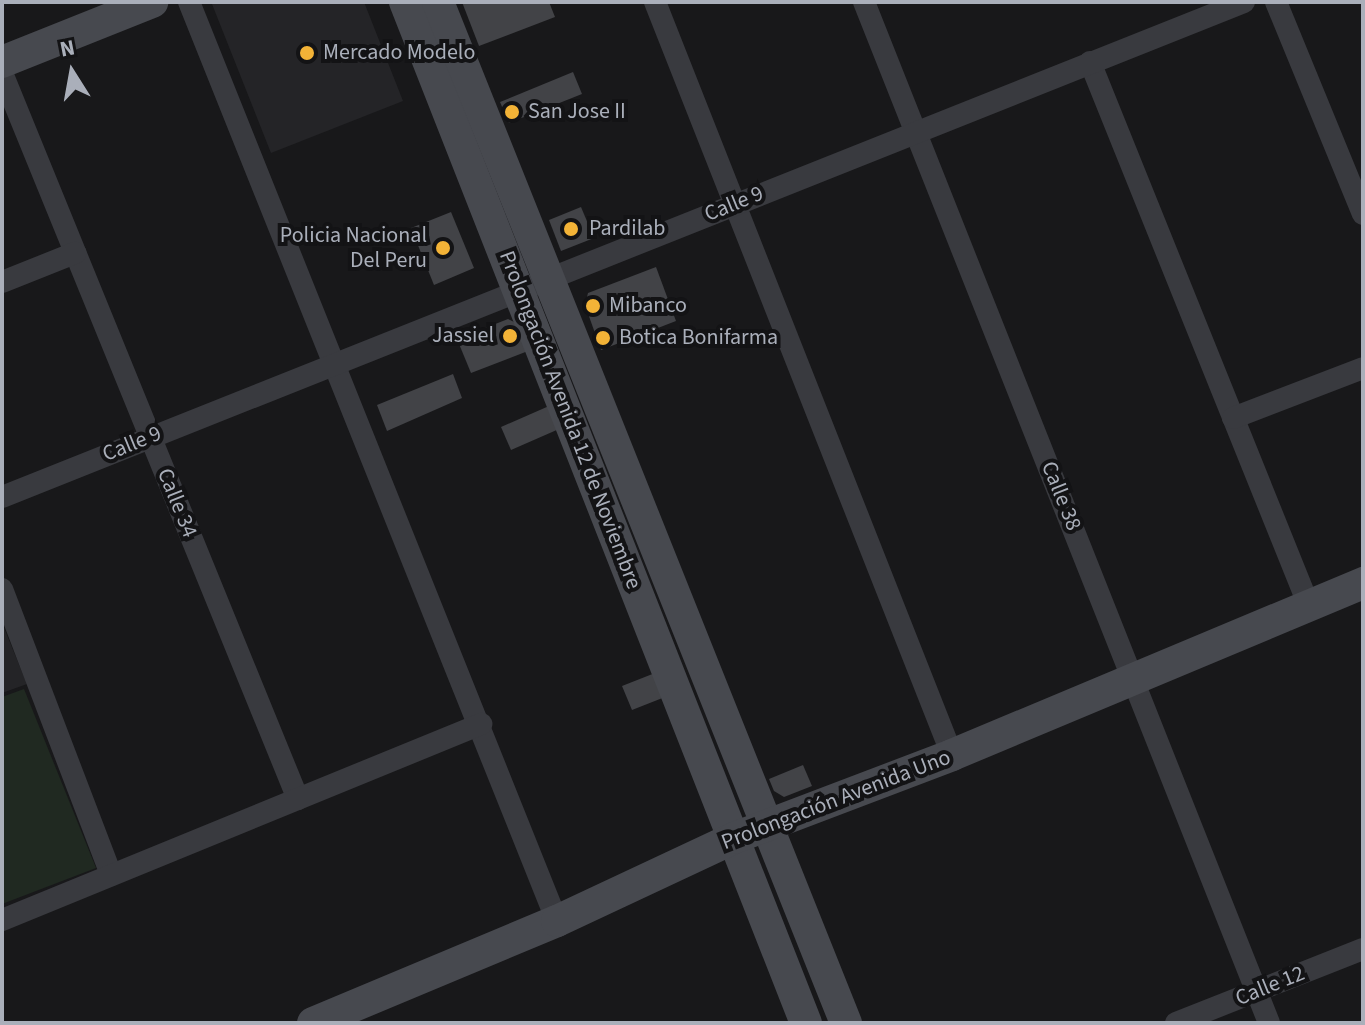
<!DOCTYPE html>
<meta charset="utf-8">
<style>
body{margin:0}
#map{position:relative;width:1365px;height:1025px;overflow:hidden;background:#18181a;font-family:"Source Sans 3",sans-serif}
div>[style]{position:absolute}
[style*='--x']{left:calc(var(--x)*1px);top:calc(var(--y)*1px);width:calc(var(--w)*1px);rotate:calc(var(--a)*1deg)}
.built>*{inset:0;background:#242427}
.green>*{inset:0;background:#202921}
.building>*{inset:0;background:#424347}
.street>*{height:22px;margin:-11px;padding:0 11px;transform-origin:11px;border-radius:11px;background:#393a3f}
.secondary>*{height:32px;margin:-16px;padding:0 16px;transform-origin:16px;border-radius:16px;background:#47494f}
.dots>*{width:22px;height:22px;translate:-50% -50%;box-sizing:border-box;border:4px solid #131315;border-radius:50%}
span{translate:-50% -50%;white-space:nowrap;text-align:center;line-height:1.15;-webkit-text-stroke:8px #131315;paint-order:stroke}
.poi-label{font-size:22px;color:#aaafba}
.left{translate:0 -50%;text-align:left}
.right{translate:-100% -50%;text-align:right}
.street-label{font-size:22px;color:#aaafba}
.frame{position:absolute;inset:0;border:4px solid #aaafba;pointer-events:none}
.north{position:absolute;left:32px;top:32px;width:80px;height:80px;-webkit-text-stroke:6px #131315;paint-order:stroke;rotate:349deg;font-size:22px;font-weight:700;line-height:32px;text-align:center;color:#aaafba}
.north::after{content:'';display:block;margin:auto;width:28px;height:36px;background:#aaafba;clip-path:polygon(50% 0,100% 100%,50% 72%,0 100%)}
</style>
<div id="map">
<div class="built">
<i style="clip-path:polygon(218px 2px,364px 2px,403px 101px,271px 153px,212px 4px)"></i>
<i style="clip-path:polygon(2px 623px,27px 684px,2px 693px)"></i>
</div>
<div class="green">
<i style="clip-path:polygon(24px 689px,96px 868px,2px 904px,2px 697px)"></i>
</div>
<div class="building">
<i style="clip-path:polygon(462px 2px,549px 2px,555px 17px,479px 46px)"></i>
<i style="clip-path:polygon(573px 72px,582px 94px,509px 123px,500px 102px)"></i>
<i style="clip-path:polygon(581px 207px,594px 238px,561px 251px,549px 220px)"></i>
<i style="clip-path:polygon(451px 212px,474px 268px,434px 285px,411px 228px)"></i>
<i style="clip-path:polygon(656px 267px,676px 321px,601px 350px,585px 305px,588px 293px)"></i>
<i style="clip-path:polygon(508px 319px,518px 324px,528px 351px,471px 373px,457px 339px)"></i>
<i style="clip-path:polygon(453px 374px,462px 398px,387px 431px,377px 405px)"></i>
<i style="clip-path:polygon(549px 406px,559px 429px,511px 450px,501px 427px)"></i>
<i style="clip-path:polygon(655px 673px,665px 697px,632px 710px,622px 686px)"></i>
<i style="clip-path:polygon(803px 765px,812px 786px,784px 797px,774px 791px,769px 779px)"></i>
</div>
<div class="street">
<i style="--x:189;--y:2;--w:990;--a:68.18"></i>
<i style="--x:655;--y:2;--w:809;--a:68.47"></i>
<i style="--x:864;--y:2;--w:1098;--a:68.36"></i>
<i style="--x:1276;--y:2;--w:229;--a:67.7"></i>
<i style="--x:1090;--y:62;--w:586;--a:68.07"></i>
<i style="--x:2;--y:73;--w:784;--a:67.82"></i>
<i style="--x:2;--y:282;--w:79;--a:-21.7"></i>
<i style="--x:1233;--y:418;--w:139;--a:-21"></i>
<i style="--x:2;--y:497;--w:1337;--a:-21.73"></i>
<i style="--x:2;--y:589;--w:306;--a:69.1"></i>
<i style="--x:2;--y:920;--w:518;--a:-22.25"></i>
<i style="--x:1176;--y:1023;--w:201;--a:-21.6"></i>
</div>
<div class="secondary">
<i style="--x:405;--y:2;--w:1097;--a:68.56"></i>
<i style="--x:438;--y:2;--w:1100;--a:68.22"></i>
<i style="--x:2;--y:62;--w:162;--a:-21.8"></i>
<i style="--x:313;--y:1023;--w:264;--a:-22.7"></i>
<i style="--x:557;--y:921;--w:195;--a:-25.1"></i>
<i style="--x:734;--y:838;--w:233;--a:-20.8"></i>
<i style="--x:952;--y:755;--w:446;--a:-22.7"></i>
</div>
<div class="dots">
<i style="left:307px;top:53px;background:#f3b337"></i>
<i style="left:512px;top:112px;background:#f3b337"></i>
<i style="left:571px;top:229px;background:#f3b337"></i>
<i style="left:443px;top:248px;background:#f3b337"></i>
<i style="left:593px;top:306px;background:#f3b337"></i>
<i style="left:510px;top:336px;background:#f3b337"></i>
<i style="left:603px;top:338px;background:#f3b337"></i>
</div>
<div class="poi-label">
<span class="left" style="left:323px;top:53px">Mercado Modelo</span>
<span class="left" style="left:528px;top:112px">San Jose II</span>
<span class="left" style="left:589px;top:229px">Pardilab</span>
<span class="right" style="left:427px;top:248px">Policia Nacional<br>Del Peru</span>
<span class="left" style="left:609px;top:306px">Mibanco</span>
<span class="right" style="left:494px;top:336px">Jassiel</span>
<span class="left" style="left:619px;top:338px">Botica Bonifarma</span>
</div>
<div class="street-label">
<span style="left:734px;top:204px;rotate:-22deg">Calle 9</span>
<span style="left:570px;top:420px;rotate:69deg">Prolongación Avenida 12 de Noviembre</span>
<span style="left:132px;top:444px;rotate:-22deg">Calle 9</span>
<span style="left:1061px;top:496px;rotate:68deg">Calle 38</span>
<span style="left:177px;top:503px;rotate:68deg">Calle 34</span>
<span style="left:836px;top:800px;rotate:-21deg">Prolongación Avenida Uno</span>
<span style="left:1270px;top:986px;rotate:-22deg">Calle 12</span>
</div>
<div class="frame"></div>
<div class="north">N</div>
</div>
